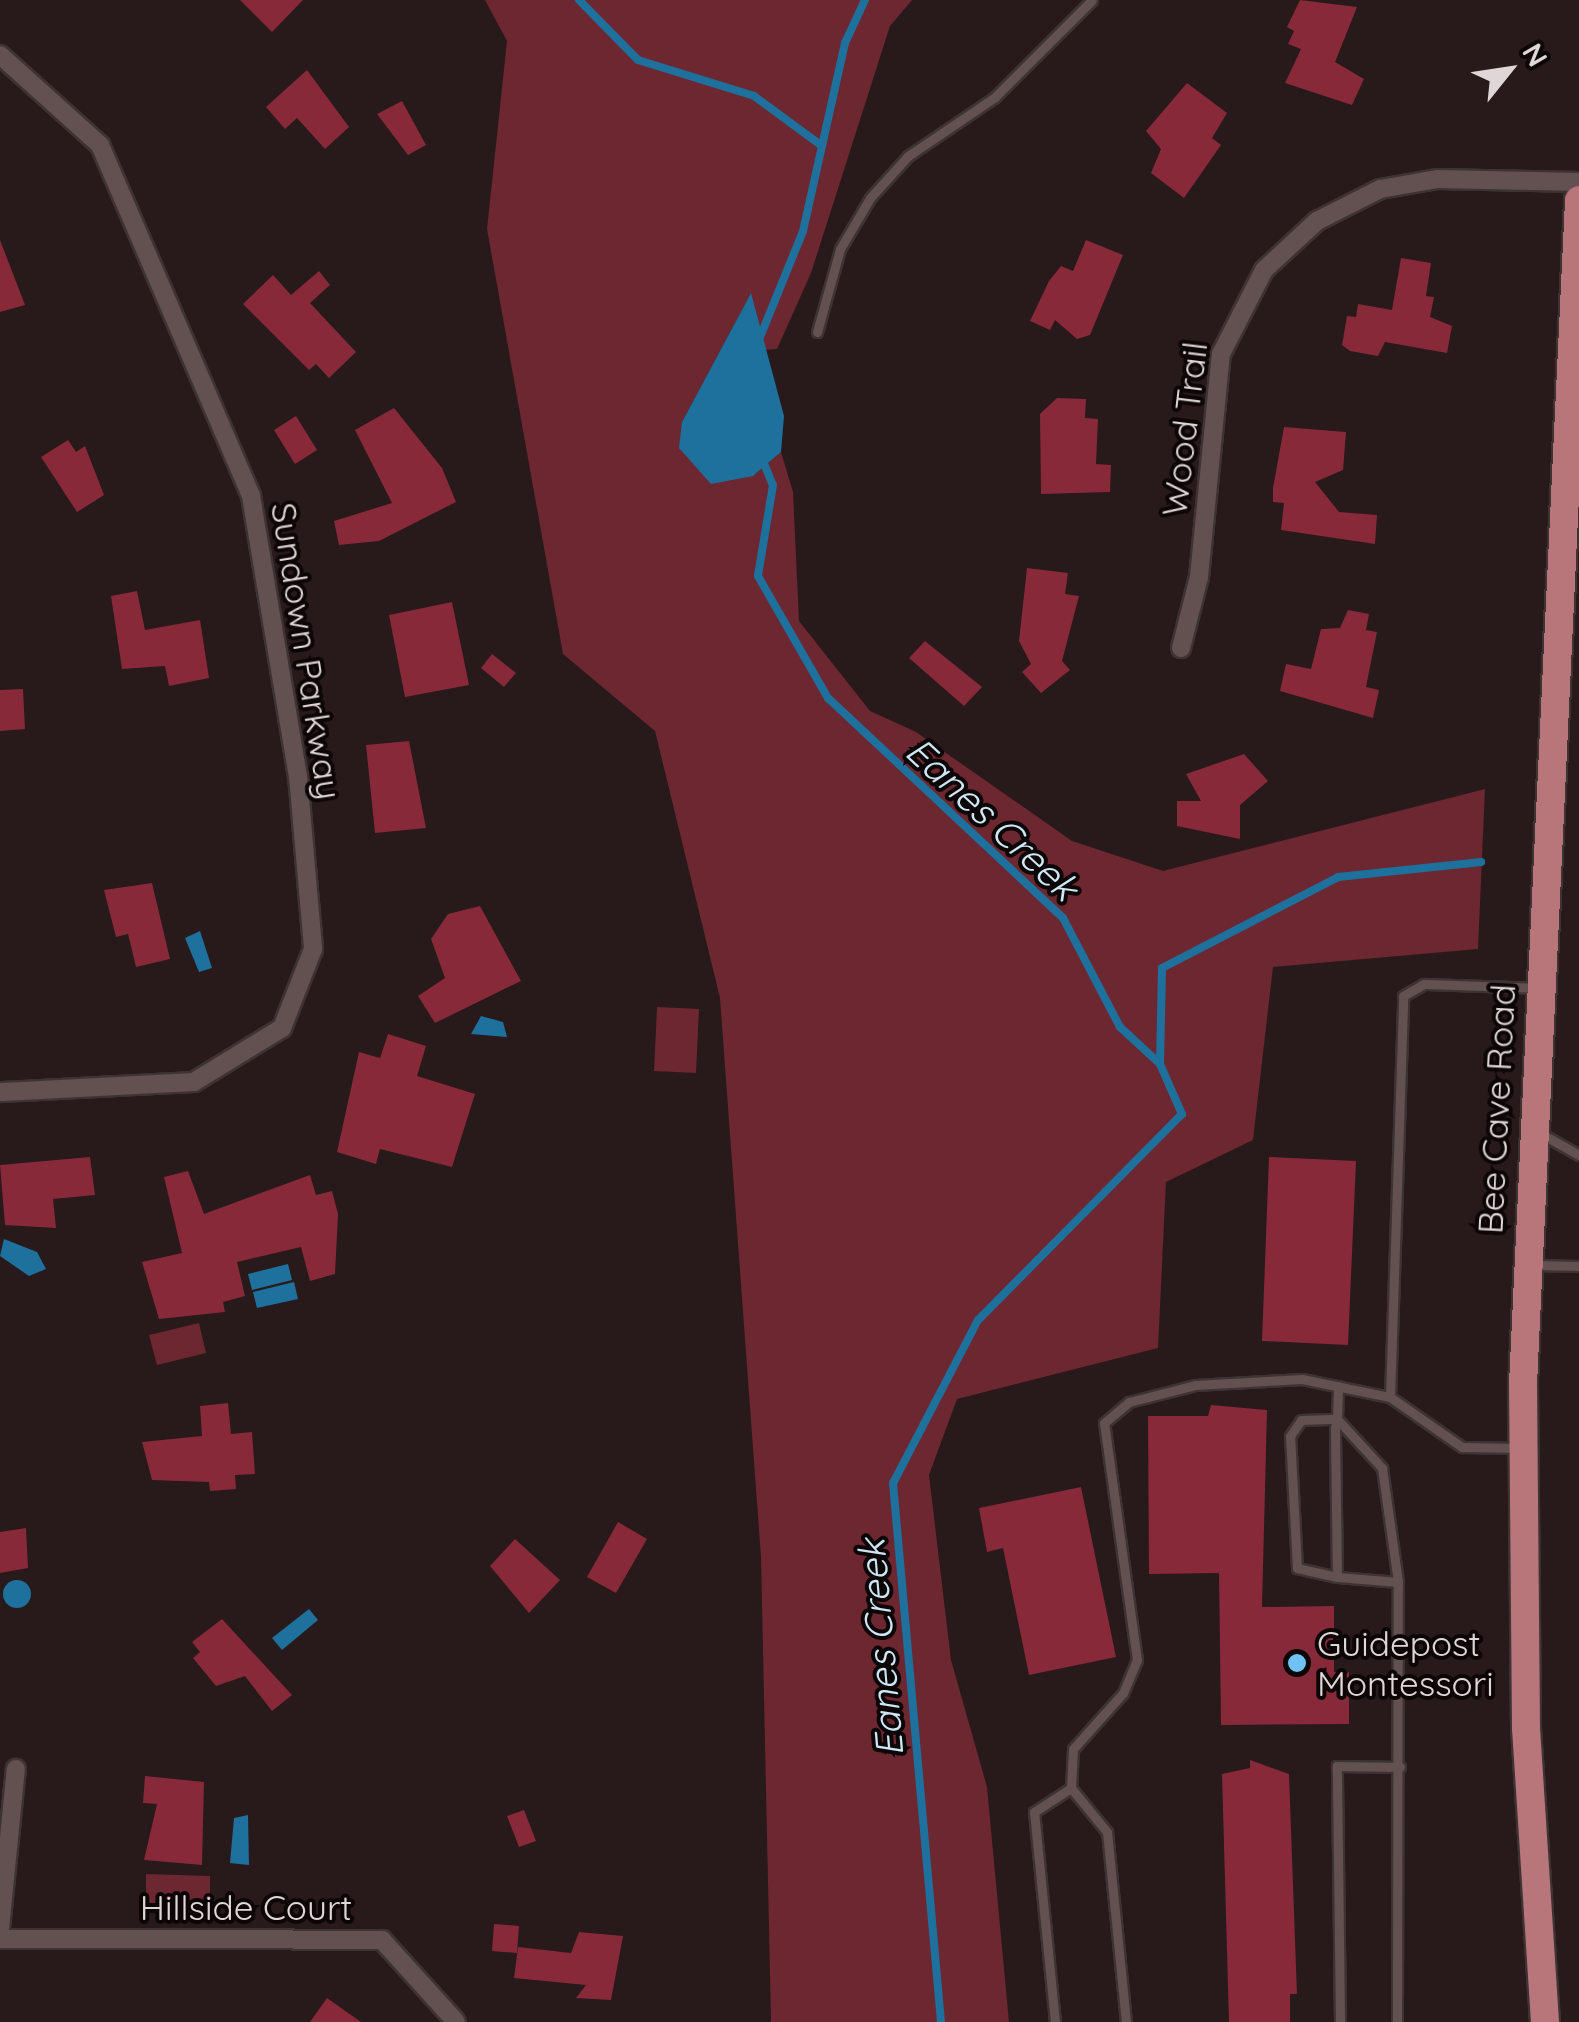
<!DOCTYPE html>
<style>
body{margin:0}
#map{position:relative;width:1579px;height:2022px;overflow:hidden;background:#28191a;font-family:Quicksand,sans-serif}
div>[style]{position:absolute}
[style*='--x']{left:calc(var(--x)*1px);top:calc(var(--y)*1px);width:calc(var(--w)*1px);rotate:calc(var(--a)*1deg)}
.green>*{inset:0;background:#6c2730}
.water>*{inset:0;background:#1e719d}
.round{border-radius:50%}
.stream>*{height:8px;margin:-4px;padding:0 4px;transform-origin:4px;border-radius:4px;background:#1e719d}
.building>*{inset:0;background:#872938}
.roads{filter:drop-shadow(2px 0 #3e3333) drop-shadow(-2px 0 #3e3333) drop-shadow(0 2px #3e3333) drop-shadow(0 -2px #3e3333)}
.service>*{height:9px;margin:-4.5px;padding:0 4.5px;transform-origin:4.5px;border-radius:4.5px;background:#635152}
.minor>*{height:18px;margin:-9px;padding:0 9px;transform-origin:9px;border-radius:9px;background:#635152}
.primary>*{height:28px;margin:-14px;padding:0 14px;transform-origin:14px;border-radius:14px;background:#b8767b}
.dots>*{width:28px;height:28px;translate:-50% -50%;box-sizing:border-box;border:5px solid #0c0606;border-radius:50%}
span{translate:-50% -50%;white-space:nowrap;text-align:center;line-height:1.15;-webkit-text-stroke:8px #0c0606;paint-order:stroke}
.street-label{font-size:35px;color:#e1d6d7}
.poi-label{font-size:35px;color:#e1d6d7}
.left{translate:0 -50%;text-align:left}
.water-label{font-size:38px;color:#cfe6f5;font-style:italic}
.north{position:absolute;left:1459px;top:20px;width:100px;height:100px;-webkit-text-stroke:8px #0c0606;paint-order:stroke;rotate:60deg;font-size:28px;font-weight:700;line-height:40px;text-align:center;color:#e1d6d7}
.north::after{content:'';display:block;margin:auto;width:35px;height:45px;background:#e1d6d7;clip-path:polygon(50% 0,100% 100%,50% 72%,0 100%)}
</style>
<div id="map">
<div class="green">
<i style="clip-path:polygon(485px 0,912px 0,890px 26px,811px 273px,777px 349px,761px 350px,750px 295px,682px 422px,753px 476px,781px 452px,793px 492px,799px 621px,870px 711px,916px 732px,1072px 841px,1163px 871px,1485px 789px,1478px 949px,1273px 967px,1253px 1140px,1166px 1182px,1158px 1348px,957px 1399px,929px 1475px,951px 1660px,987px 1787px,1009px 2022px,771px 2022px,761px 1557px,720px 998px,655px 731px,563px 654px,487px 229px,507px 41px)"></i>
<i style="clip-path:polygon(657px 1007px,699px 1009px,696px 1073px,654px 1071px)"></i>
<i style="clip-path:polygon(199px 1323px,206px 1353px,157px 1365px,149px 1335px)"></i>
<i style="clip-path:polygon(146px 1874px,210px 1876px,210px 1908px,146px 1906px)"></i>
</div>
<div class="water">
<i style="clip-path:polygon(751px 293px,784px 416px,781px 452px,753px 476px,711px 484px,679px 448px,682px 422px)"></i>
<i style="clip-path:polygon(200px 931px,212px 968px,199px 972px,185px 938px)"></i>
<i style="clip-path:polygon(481px 1016px,503px 1022px,507px 1037px,471px 1034px)"></i>
<i style="clip-path:polygon(4px 1239px,37px 1252px,46px 1269px,29px 1276px,0 1256px)"></i>
<i style="clip-path:polygon(288px 1264px,292px 1280px,252px 1290px,248px 1274px)"></i>
<i style="clip-path:polygon(294px 1282px,298px 1299px,257px 1308px,253px 1292px)"></i>
<i class="round" style="left:3px;top:1580px;width:28px;height:28px"></i>
<i style="clip-path:polygon(309px 1609px,318px 1620px,282px 1650px,272px 1638px)"></i>
<i style="clip-path:polygon(248px 1815px,249px 1865px,230px 1863px,234px 1818px)"></i>
</div>
<div class="stream">
<i style="--x:579;--y:0;--w:84;--a:45.5"></i>
<i style="--x:638;--y:60;--w:121;--a:17.2"></i>
<i style="--x:754;--y:96;--w:84;--a:36.3"></i>
<i style="--x:756;--y:347;--w:125;--a:-67.9"></i>
<i style="--x:803;--y:231;--w:193;--a:-77.4"></i>
<i style="--x:845;--y:43;--w:47;--a:-65.1"></i>
<i style="--x:761;--y:456;--w:31;--a:68"></i>
<i style="--x:773;--y:485;--w:92;--a:99.4"></i>
<i style="--x:758;--y:576;--w:141;--a:60.2"></i>
<i style="--x:828;--y:698;--w:322;--a:43.1"></i>
<i style="--x:1063;--y:918;--w:123;--a:62.4"></i>
<i style="--x:1120;--y:1027;--w:54;--a:42.8"></i>
<i style="--x:1160;--y:1064;--w:55;--a:66.3"></i>
<i style="--x:1182;--y:1114;--w:290;--a:134.7"></i>
<i style="--x:978;--y:1320;--w:184;--a:117.5"></i>
<i style="--x:893;--y:1483;--w:541;--a:84.91"></i>
<i style="--x:1160;--y:1064;--w:96;--a:-88.8"></i>
<i style="--x:1162;--y:968;--w:198;--a:-27.3"></i>
<i style="--x:1338;--y:877;--w:144;--a:-6"></i>
</div>
<div class="building">
<i style="clip-path:polygon(240px 0,303px 0,272px 32px)"></i>
<i style="clip-path:polygon(1300px 0,1357px 7px,1335px 62px,1364px 79px,1352px 105px,1285px 83px,1301px 49px,1288px 44px,1294px 31px,1287px 27px)"></i>
<i style="clip-path:polygon(307px 70px,349px 127px,325px 149px,297px 118px,285px 129px,266px 107px)"></i>
<i style="clip-path:polygon(1187px 83px,1227px 113px,1212px 138px,1221px 145px,1184px 198px,1151px 173px,1161px 149px,1146px 131px)"></i>
<i style="clip-path:polygon(402px 101px,426px 145px,408px 155px,377px 114px)"></i>
<i style="clip-path:polygon(0 240px,25px 305px,0 312px)"></i>
<i style="clip-path:polygon(1086px 240px,1123px 255px,1090px 335px,1077px 339px,1055px 320px,1050px 330px,1030px 321px,1049px 281px,1061px 266px,1073px 271px)"></i>
<i style="clip-path:polygon(1401px 258px,1431px 263px,1426px 296px,1434px 297px,1430px 317px,1452px 326px,1447px 353px,1385px 342px,1378px 356px,1350px 351px,1342px 345px,1347px 316px,1356px 317px,1358px 304px,1392px 310px)"></i>
<i style="clip-path:polygon(319px 271px,330px 285px,310px 303px,356px 352px,329px 378px,316px 364px,309px 370px,243px 304px,273px 275px,291px 295px)"></i>
<i style="clip-path:polygon(1057px 398px,1086px 399px,1085px 418px,1098px 419px,1096px 464px,1111px 465px,1110px 492px,1041px 494px,1040px 414px)"></i>
<i style="clip-path:polygon(394px 408px,442px 468px,456px 502px,379px 541px,339px 545px,334px 521px,392px 503px,355px 430px)"></i>
<i style="clip-path:polygon(296px 416px,317px 450px,295px 464px,274px 430px)"></i>
<i style="clip-path:polygon(1284px 427px,1346px 432px,1343px 470px,1315px 482px,1339px 512px,1377px 515px,1375px 544px,1281px 530px,1284px 503px,1273px 502px,1273px 488px)"></i>
<i style="clip-path:polygon(68px 440px,76px 452px,85px 446px,104px 495px,77px 512px,41px 457px)"></i>
<i style="clip-path:polygon(1027px 568px,1068px 573px,1065px 594px,1079px 596px,1062px 661px,1070px 670px,1041px 693px,1022px 672px,1031px 664px,1019px 641px)"></i>
<i style="clip-path:polygon(137px 591px,145px 630px,200px 620px,209px 678px,169px 686px,165px 666px,122px 669px,111px 596px)"></i>
<i style="clip-path:polygon(452px 602px,469px 685px,405px 697px,389px 615px)"></i>
<i style="clip-path:polygon(1348px 610px,1369px 614px,1366px 630px,1377px 632px,1366px 687px,1379px 690px,1373px 718px,1280px 691px,1286px 664px,1311px 669px,1321px 629px,1340px 628px)"></i>
<i style="clip-path:polygon(925px 641px,982px 687px,964px 706px,909px 658px)"></i>
<i style="clip-path:polygon(492px 654px,516px 673px,504px 687px,481px 668px)"></i>
<i style="clip-path:polygon(23px 689px,25px 729px,0 731px,0 690px)"></i>
<i style="clip-path:polygon(409px 741px,426px 828px,375px 833px,366px 745px)"></i>
<i style="clip-path:polygon(1244px 754px,1268px 781px,1240px 805px,1240px 839px,1177px 826px,1177px 801px,1201px 801px,1186px 774px)"></i>
<i style="clip-path:polygon(152px 883px,170px 959px,136px 967px,128px 934px,116px 937px,104px 890px)"></i>
<i style="clip-path:polygon(480px 906px,521px 981px,435px 1023px,418px 996px,445px 978px,431px 939px,448px 914px)"></i>
<i style="clip-path:polygon(388px 1034px,426px 1046px,417px 1076px,475px 1094px,452px 1167px,380px 1149px,376px 1164px,337px 1152px,359px 1052px,380px 1058px)"></i>
<i style="clip-path:polygon(90px 1157px,95px 1195px,53px 1199px,56px 1228px,5px 1225px,0 1165px)"></i>
<i style="clip-path:polygon(1269px 1157px,1356px 1161px,1348px 1345px,1262px 1341px)"></i>
<i style="clip-path:polygon(188px 1171px,204px 1214px,310px 1175px,316px 1195px,332px 1191px,338px 1214px,335px 1274px,310px 1281px,301px 1247px,237px 1262px,245px 1296px,223px 1302px,225px 1312px,159px 1319px,142px 1262px,182px 1253px,164px 1177px)"></i>
<i style="clip-path:polygon(228px 1403px,231px 1434px,252px 1432px,255px 1474px,235px 1475px,236px 1489px,210px 1491px,209px 1482px,152px 1480px,142px 1442px,202px 1436px,200px 1406px)"></i>
<i style="clip-path:polygon(1211px 1405px,1267px 1410px,1262px 1607px,1334px 1606px,1334px 1672px,1349px 1672px,1349px 1724px,1221px 1725px,1219px 1573px,1149px 1574px,1148px 1416px,1208px 1416px)"></i>
<i style="clip-path:polygon(1081px 1487px,1116px 1657px,1029px 1675px,1003px 1548px,987px 1552px,979px 1508px)"></i>
<i style="clip-path:polygon(618px 1522px,647px 1539px,616px 1593px,587px 1577px)"></i>
<i style="clip-path:polygon(26px 1528px,28px 1568px,0 1573px,0 1532px)"></i>
<i style="clip-path:polygon(515px 1539px,560px 1580px,529px 1613px,490px 1566px)"></i>
<i style="clip-path:polygon(222px 1619px,292px 1695px,272px 1711px,245px 1676px,216px 1686px,193px 1658px,200px 1652px,192px 1642px)"></i>
<i style="clip-path:polygon(1250px 1760px,1289px 1774px,1297px 1994px,1290px 1994px,1290px 2022px,1229px 2022px,1222px 1774px,1250px 1768px)"></i>
<i style="clip-path:polygon(145px 1776px,204px 1782px,202px 1865px,144px 1860px,157px 1804px,143px 1803px)"></i>
<i style="clip-path:polygon(524px 1810px,536px 1841px,519px 1847px,507px 1816px)"></i>
<i style="clip-path:polygon(494px 1924px,519px 1926px,517px 1953px,492px 1951px)"></i>
<i style="clip-path:polygon(579px 1932px,623px 1936px,611px 2000px,576px 1998px,586px 1985px,514px 1978px,518px 1947px,571px 1953px)"></i>
<i style="clip-path:polygon(327px 1998px,361px 2022px,310px 2022px)"></i>
</div>
<div class="roads">
<div class="service">
<i style="--x:817;--y:332;--w:86;--a:-74.5"></i>
<i style="--x:840;--y:249;--w:59;--a:-59.5"></i>
<i style="--x:870;--y:198;--w:57;--a:-47.9"></i>
<i style="--x:908;--y:156;--w:105;--a:-34.1"></i>
<i style="--x:995;--y:97;--w:137;--a:-45"></i>
<i style="--x:1538;--y:1132;--w:47;--a:29.3"></i>
<i style="--x:1533;--y:1265;--w:46;--a:1.2"></i>
<i style="--x:1390;--y:1397;--w:401;--a:-88.1"></i>
<i style="--x:1403;--y:996;--w:24;--a:-30"></i>
<i style="--x:1424;--y:984;--w:112;--a:2"></i>
<i style="--x:1337;--y:1577;--w:41;--a:-167.3"></i>
<i style="--x:1297;--y:1568;--w:132;--a:-93"></i>
<i style="--x:1290;--y:1436;--w:19;--a:-55"></i>
<i style="--x:1301;--y:1420;--w:36;--a:-2"></i>
<i style="--x:1337;--y:1419;--w:67;--a:47.4"></i>
<i style="--x:1382;--y:1468;--w:115;--a:82"></i>
<i style="--x:1398;--y:1582;--w:61;--a:-175.3"></i>
<i style="--x:1337;--y:1577;--w:149;--a:-90.8"></i>
<i style="--x:1335;--y:1428;--w:9;--a:-77"></i>
<i style="--x:1337;--y:1419;--w:33;--a:-88"></i>
<i style="--x:1055;--y:2022;--w:211;--a:-95.7"></i>
<i style="--x:1034;--y:1812;--w:44;--a:-33"></i>
<i style="--x:1126;--y:2022;--w:191;--a:-95.7"></i>
<i style="--x:1107;--y:1832;--w:57;--a:-129.3"></i>
<i style="--x:1071;--y:1788;--w:39;--a:-87"></i>
<i style="--x:1073;--y:1749;--w:75;--a:-48.2"></i>
<i style="--x:1123;--y:1693;--w:36;--a:-67"></i>
<i style="--x:1137;--y:1660;--w:239;--a:-97.9"></i>
<i style="--x:1104;--y:1423;--w:33;--a:-40"></i>
<i style="--x:1129;--y:1402;--w:68;--a:-14.4"></i>
<i style="--x:1195;--y:1385;--w:107;--a:-3.2"></i>
<i style="--x:1302;--y:1379;--w:90;--a:11.6"></i>
<i style="--x:1390;--y:1397;--w:88;--a:34.8"></i>
<i style="--x:1462;--y:1447;--w:57;--a:1"></i>
<i style="--x:1340;--y:2022;--w:256;--a:-90.7"></i>
<i style="--x:1337;--y:1766;--w:63;--a:0.9"></i>
<i style="--x:1397;--y:2022;--w:440;--a:-89.9"></i>
</div>
<div class="minor">
<i style="--x:0;--y:55;--w:135;--a:42"></i>
<i style="--x:100;--y:145;--w:382;--a:66.7"></i>
<i style="--x:251;--y:496;--w:284;--a:80.5"></i>
<i style="--x:298;--y:776;--w:174;--a:85"></i>
<i style="--x:313;--y:949;--w:85;--a:111.4"></i>
<i style="--x:282;--y:1028;--w:103;--a:148.5"></i>
<i style="--x:194;--y:1082;--w:194;--a:177"></i>
<i style="--x:1181;--y:648;--w:73;--a:-75.8"></i>
<i style="--x:1199;--y:577;--w:224;--a:-84.4"></i>
<i style="--x:1221;--y:354;--w:94;--a:-62.9"></i>
<i style="--x:1264;--y:270;--w:72;--a:-42.8"></i>
<i style="--x:1317;--y:221;--w:71;--a:-26.9"></i>
<i style="--x:1380;--y:189;--w:59;--a:-9.8"></i>
<i style="--x:1438;--y:179;--w:141;--a:1.2"></i>
<i style="--x:0;--y:1928;--w:160;--a:-84.3"></i>
<i style="--x:0;--y:1939;--w:382;--a:0.1"></i>
<i style="--x:382;--y:1940;--w:110;--a:47.9"></i>
</div>
<div class="primary">
<i style="--x:1545;--y:2022;--w:295;--a:-93.7"></i>
<i style="--x:1526;--y:1728;--w:344;--a:-90.5"></i>
<i style="--x:1523;--y:1384;--w:1185;--a:-87.29"></i>
</div>
</div>
<div class="dots">
<i style="left:1297px;top:1663px;background:#70c2f4"></i>
</div>
<div class="street-label">
<span style="left:1184px;top:429px;rotate:-83deg">Wood Trail</span>
<span style="left:307px;top:651px;rotate:81deg">Sundown Parkway</span>
<span style="left:1496px;top:1109px;rotate:-87deg">Bee Cave Road</span>
<span style="left:246px;top:1907px">Hillside Court</span>
</div>
<div class="poi-label">
<span class="left" style="left:1317px;top:1663px">Guidepost<br>Montessori</span>
</div>
<div class="water-label">
<span style="left:992px;top:819px;rotate:43deg">Eanes Creek</span>
<span style="left:881px;top:1648px;rotate:-95deg">Eanes Creek</span>
</div>
<div class="north">N</div>
</div>
